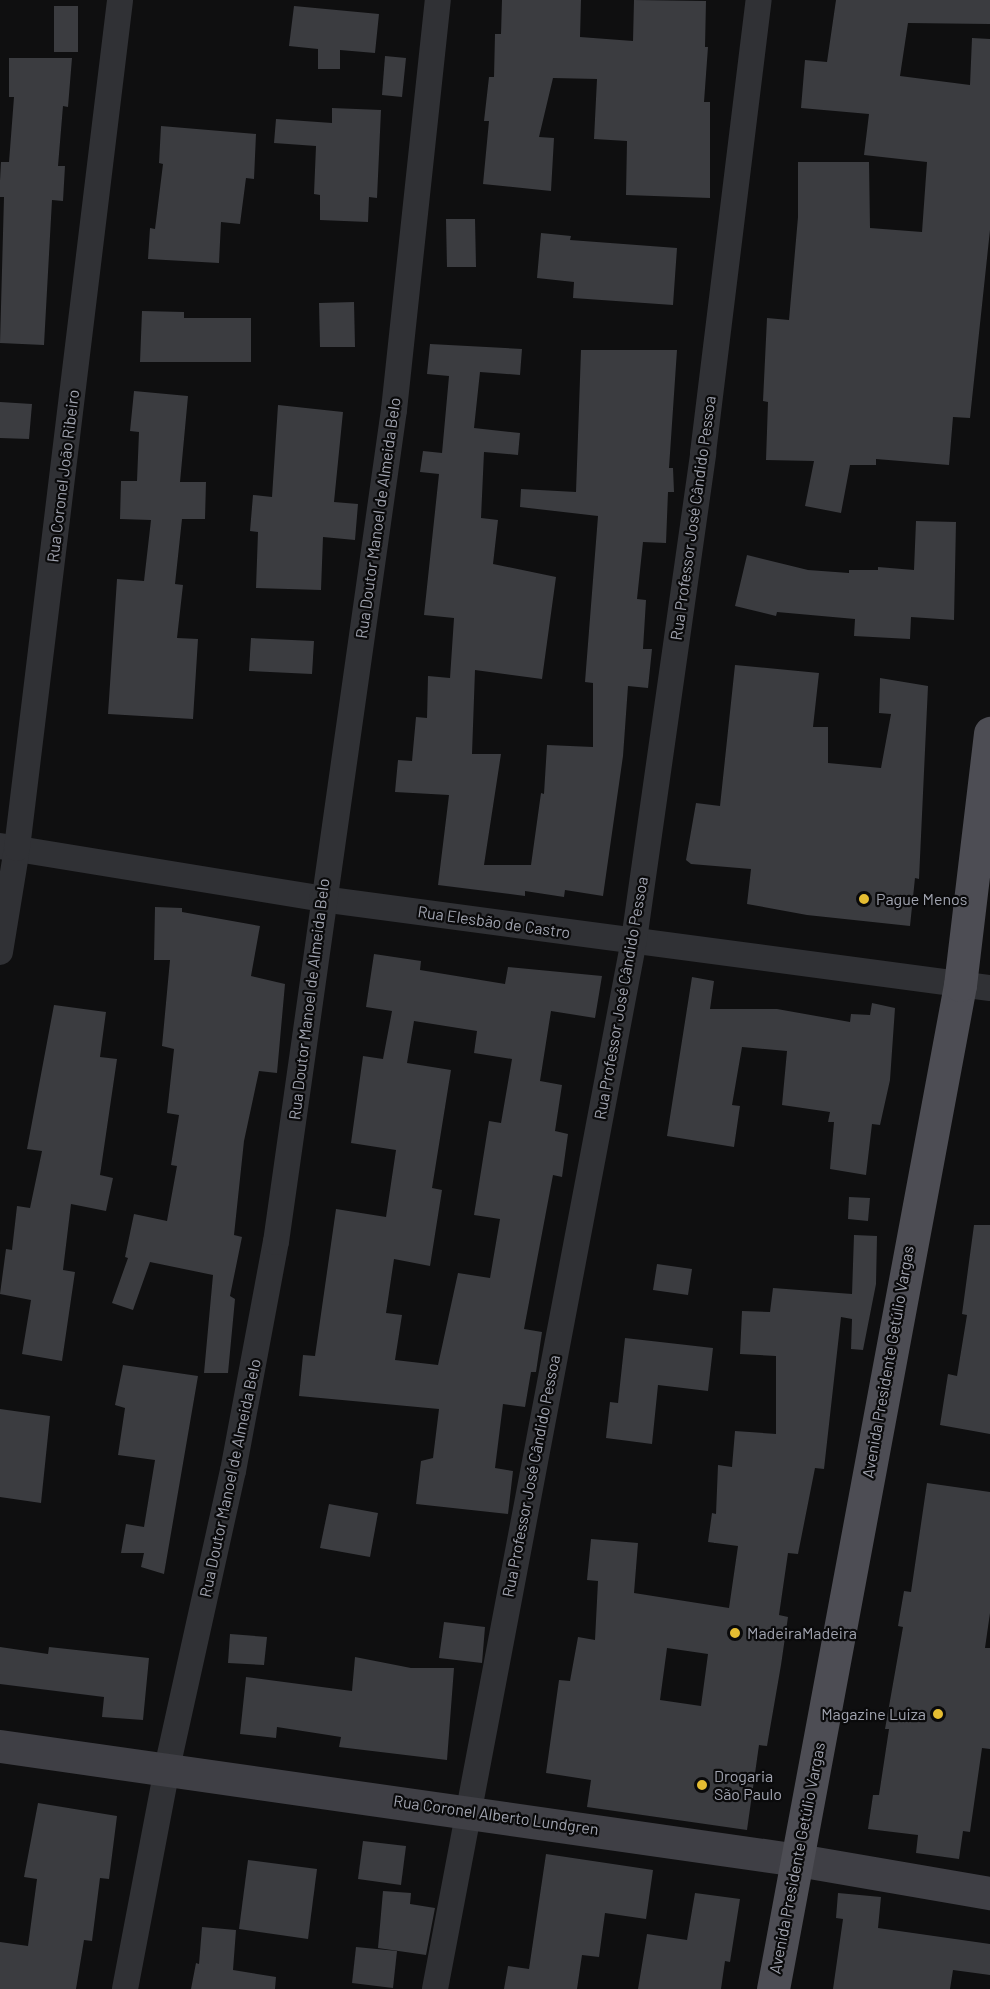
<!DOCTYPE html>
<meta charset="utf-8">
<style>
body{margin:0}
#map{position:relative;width:990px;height:1989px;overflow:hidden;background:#0f0f10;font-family:Barlow,sans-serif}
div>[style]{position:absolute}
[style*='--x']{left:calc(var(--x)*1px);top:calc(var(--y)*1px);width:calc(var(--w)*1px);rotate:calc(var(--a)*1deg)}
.building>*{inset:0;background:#3b3c40}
.street>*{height:26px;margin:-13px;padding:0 13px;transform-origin:13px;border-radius:13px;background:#303135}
.secondary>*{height:33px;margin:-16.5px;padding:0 16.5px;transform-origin:16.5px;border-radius:16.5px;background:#3f3f45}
.primary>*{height:33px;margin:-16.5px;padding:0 16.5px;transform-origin:16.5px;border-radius:16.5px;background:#4d4d54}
.dots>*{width:16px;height:16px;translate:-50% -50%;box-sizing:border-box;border:3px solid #0a0a0b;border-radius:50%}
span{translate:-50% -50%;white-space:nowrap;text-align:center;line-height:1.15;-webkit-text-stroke:4.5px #0a0a0b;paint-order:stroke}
.street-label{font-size:16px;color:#a1a4b0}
.poi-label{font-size:16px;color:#a1a4b0}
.left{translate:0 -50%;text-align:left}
.right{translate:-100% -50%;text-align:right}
</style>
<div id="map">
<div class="building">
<i style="clip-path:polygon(502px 0,581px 0,580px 37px,633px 41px,634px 0,706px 1px,705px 47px,708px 47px,704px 102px,710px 102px,710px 198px,626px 195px,627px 141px,594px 139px,597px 79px,553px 78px,539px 137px,554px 138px,551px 191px,483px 184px,489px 121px,484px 121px,489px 77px,494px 77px,495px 34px,501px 34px)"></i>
<i style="clip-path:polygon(836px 0,990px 0,990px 24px,908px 23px,900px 76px,970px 85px,972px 38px,990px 39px,990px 230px,970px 418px,953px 417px,949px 465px,876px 459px,876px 465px,850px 465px,841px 513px,805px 506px,814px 461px,766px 460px,768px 402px,763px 401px,767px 318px,789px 320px,798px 217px,798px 162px,869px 162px,870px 228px,922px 232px,927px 162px,864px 155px,869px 114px,801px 108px,805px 60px,827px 62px)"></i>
<i style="clip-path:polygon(54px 6px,78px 6px,78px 52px,54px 52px)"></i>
<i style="clip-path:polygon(294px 6px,379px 14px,375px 53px,340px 50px,340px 69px,318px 69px,318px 49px,289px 46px)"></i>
<i style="clip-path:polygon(385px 56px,406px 58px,402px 97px,382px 95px)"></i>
<i style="clip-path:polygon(9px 58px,72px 58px,68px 107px,63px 106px,58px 166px,65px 166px,63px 201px,52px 200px,44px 345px,0 343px,4px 197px,0 197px,0 181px,1px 162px,9px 162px,14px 97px,9px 97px)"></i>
<i style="clip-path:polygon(332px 108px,381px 110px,377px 198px,369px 197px,368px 222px,320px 220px,320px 195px,314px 194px,316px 146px,274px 143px,276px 119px,332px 123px)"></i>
<i style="clip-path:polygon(161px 126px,256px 134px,254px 179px,246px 178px,240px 224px,221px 222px,219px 263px,148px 259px,150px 228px,155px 229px,163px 164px,159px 163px)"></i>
<i style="clip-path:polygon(446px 219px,475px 219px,476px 267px,447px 267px)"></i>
<i style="clip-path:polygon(541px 233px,571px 236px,570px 240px,677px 248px,673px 305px,573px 298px,574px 282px,537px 278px)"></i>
<i style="clip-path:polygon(354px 302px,355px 347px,320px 347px,319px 303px)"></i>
<i style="clip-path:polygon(142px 311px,184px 312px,184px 318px,251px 318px,251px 362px,140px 362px)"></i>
<i style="clip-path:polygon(430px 344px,522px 349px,520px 375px,480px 372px,474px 428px,520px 433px,518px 455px,484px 452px,481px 518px,498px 520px,493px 564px,556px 577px,542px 679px,475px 670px,472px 754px,501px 754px,484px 865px,531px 865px,541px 793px,544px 794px,547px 745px,593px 747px,593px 683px,585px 682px,598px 516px,520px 507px,521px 489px,576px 492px,581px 350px,677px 350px,669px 468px,673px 468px,674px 492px,668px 492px,666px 543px,643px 542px,637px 599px,646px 600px,643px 649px,652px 649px,648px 688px,628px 686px,623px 756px,603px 896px,565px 890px,564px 897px,525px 891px,525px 896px,438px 885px,449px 795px,395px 792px,398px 760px,412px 761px,416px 717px,427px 718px,428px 676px,450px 678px,454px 618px,424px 615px,439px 474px,420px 472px,423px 451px,442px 453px,449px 376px,427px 374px)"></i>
<i style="clip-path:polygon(134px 391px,188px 396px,180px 482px,206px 482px,205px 519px,182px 519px,175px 584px,183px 585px,177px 638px,198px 639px,193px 719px,108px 714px,117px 579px,144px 581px,151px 520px,120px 519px,121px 481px,137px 481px,139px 432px,130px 431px)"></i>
<i style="clip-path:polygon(0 402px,32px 404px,29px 439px,0 438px)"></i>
<i style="clip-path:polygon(278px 405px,343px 412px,334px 502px,358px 504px,355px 540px,323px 537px,321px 590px,256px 588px,258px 532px,250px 531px,253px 495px,272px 497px)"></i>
<i style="clip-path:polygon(916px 521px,956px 522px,954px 620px,911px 617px,910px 639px,854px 636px,855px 619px,777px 612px,776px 616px,735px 606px,747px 555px,808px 570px,849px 573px,849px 570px,878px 570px,878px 567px,914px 570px)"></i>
<i style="clip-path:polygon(251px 638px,314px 641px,312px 674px,249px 671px)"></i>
<i style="clip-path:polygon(735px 665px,819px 673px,813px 727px,828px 727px,828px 763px,881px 768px,891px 714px,879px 713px,880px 678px,928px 686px,919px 879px,915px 878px,910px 926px,807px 915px,747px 904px,751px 869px,691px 864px,686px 860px,696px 803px,720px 806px)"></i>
<i style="clip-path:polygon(155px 907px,182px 908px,182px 912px,260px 926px,251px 976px,285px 984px,277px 1073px,259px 1071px,244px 1141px,234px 1235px,242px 1237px,230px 1296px,235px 1299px,228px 1373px,204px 1373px,213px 1275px,150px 1262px,133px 1310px,112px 1303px,128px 1258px,125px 1257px,134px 1214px,167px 1221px,177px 1166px,171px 1165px,179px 1115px,167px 1113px,174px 1049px,162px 1046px,170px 960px,154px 960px)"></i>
<i style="clip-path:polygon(evenodd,374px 954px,421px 961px,420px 970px,505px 984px,508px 967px,602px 976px,595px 1018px,551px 1011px,540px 1081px,562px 1085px,555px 1131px,568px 1134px,562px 1177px,553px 1175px,524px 1329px,542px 1332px,536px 1372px,531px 1372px,525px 1407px,503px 1404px,495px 1468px,513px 1471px,508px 1514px,416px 1504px,421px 1461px,433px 1458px,439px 1409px,299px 1396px,303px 1355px,315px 1356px,336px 1209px,386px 1217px,396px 1150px,351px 1143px,363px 1056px,383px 1059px,392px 1011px,366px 1007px,374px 954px,414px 1021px,477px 1031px,474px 1053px,512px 1059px,501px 1123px,489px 1121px,474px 1215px,500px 1219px,490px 1278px,458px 1273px,438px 1365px,395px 1360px,402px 1315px,386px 1313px,394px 1259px,430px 1266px,442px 1190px,432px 1188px,451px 1070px,407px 1063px,414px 1021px)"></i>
<i style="clip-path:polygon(692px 977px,714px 981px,710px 1009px,777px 1009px,850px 1022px,851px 1014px,870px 1015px,872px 1003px,895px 1008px,890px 1080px,880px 1125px,872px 1124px,866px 1175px,830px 1169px,834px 1122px,828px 1122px,830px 1112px,782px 1105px,787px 1051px,742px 1047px,732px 1105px,740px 1106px,734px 1147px,667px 1136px)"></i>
<i style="clip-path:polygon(54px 1005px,106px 1012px,100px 1057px,117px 1059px,100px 1175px,113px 1178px,106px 1211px,71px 1204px,63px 1270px,75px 1272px,62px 1361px,22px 1354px,31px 1300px,0 1294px,6px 1249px,12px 1250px,17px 1206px,30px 1208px,42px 1151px,27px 1149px)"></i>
<i style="clip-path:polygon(849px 1197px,870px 1198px,868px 1221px,848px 1219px)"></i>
<i style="clip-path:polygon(974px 1225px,990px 1225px,990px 1434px,940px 1425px,948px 1374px,957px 1376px,967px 1315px,962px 1314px)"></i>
<i style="clip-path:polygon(evenodd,854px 1235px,877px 1236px,876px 1284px,863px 1350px,851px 1349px,852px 1319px,841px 1317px,824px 1469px,815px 1468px,798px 1554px,788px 1553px,779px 1615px,788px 1617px,781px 1665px,767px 1746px,759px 1745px,747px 1830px,587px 1807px,591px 1780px,546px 1773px,559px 1680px,570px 1681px,578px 1637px,595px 1640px,598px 1581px,587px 1580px,591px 1539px,638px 1543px,634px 1593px,729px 1608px,738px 1546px,708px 1542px,712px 1513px,716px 1514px,718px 1465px,732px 1467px,735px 1431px,776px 1434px,776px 1356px,740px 1354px,742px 1311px,770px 1312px,773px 1288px,852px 1294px,854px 1235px,667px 1648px,708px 1654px,701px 1706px,660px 1700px,667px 1648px)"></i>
<i style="clip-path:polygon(657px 1264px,692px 1269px,688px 1295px,653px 1290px)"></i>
<i style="clip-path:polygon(625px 1338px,713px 1348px,708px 1391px,658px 1385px,652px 1444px,606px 1438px,610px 1402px,618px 1403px)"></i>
<i style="clip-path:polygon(123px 1365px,198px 1376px,164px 1574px,141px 1567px,144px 1553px,121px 1553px,126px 1524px,144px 1527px,155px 1460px,118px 1455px,125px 1408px,115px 1405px)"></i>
<i style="clip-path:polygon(0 1409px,50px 1416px,41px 1503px,0 1497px)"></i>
<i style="clip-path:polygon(927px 1483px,990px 1492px,990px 1613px,985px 1648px,990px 1648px,990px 1749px,982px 1748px,970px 1832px,963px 1831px,959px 1859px,916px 1853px,918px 1835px,868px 1829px,873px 1795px,879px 1795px,889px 1729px,885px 1729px,903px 1627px,898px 1626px,904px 1591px,911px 1592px)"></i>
<i style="clip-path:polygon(329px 1504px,378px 1513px,370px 1557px,320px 1548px)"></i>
<i style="clip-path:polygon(444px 1622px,485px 1627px,482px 1663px,439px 1658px)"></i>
<i style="clip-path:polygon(230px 1634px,267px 1637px,264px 1665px,228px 1663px)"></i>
<i style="clip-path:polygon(0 1647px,48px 1654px,49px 1647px,149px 1658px,143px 1720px,102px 1717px,104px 1697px,0 1684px)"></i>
<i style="clip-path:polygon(355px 1657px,411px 1668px,454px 1668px,447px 1760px,339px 1747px,341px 1737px,277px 1727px,276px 1738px,240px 1734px,246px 1677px,352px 1691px)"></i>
<i style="clip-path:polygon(38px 1803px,117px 1816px,109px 1879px,100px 1878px,92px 1941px,84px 1940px,76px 1989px,0 1989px,0 1942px,28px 1946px,37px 1879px,24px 1877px)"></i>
<i style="clip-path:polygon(363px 1841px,406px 1846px,401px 1885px,358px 1879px)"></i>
<i style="clip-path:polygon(546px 1854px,653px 1870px,646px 1919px,605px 1913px,599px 1957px,582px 1955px,577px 1989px,504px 1989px,508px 1966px,529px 1969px)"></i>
<i style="clip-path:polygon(248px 1860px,317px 1869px,308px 1939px,239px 1929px)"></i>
<i style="clip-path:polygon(383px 1891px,411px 1893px,410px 1904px,435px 1908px,426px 1955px,378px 1948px)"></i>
<i style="clip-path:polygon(695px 1893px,740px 1899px,730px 1962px,725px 1961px,721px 1989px,638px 1989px,647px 1934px,687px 1940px)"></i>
<i style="clip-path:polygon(838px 1893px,881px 1897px,878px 1928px,990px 1944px,990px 1975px,953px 1970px,950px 1989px,833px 1989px,843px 1919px,836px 1918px)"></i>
<i style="clip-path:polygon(202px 1927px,236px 1930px,233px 1970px,276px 1977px,275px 1989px,191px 1989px,196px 1963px,199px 1964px)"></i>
<i style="clip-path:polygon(356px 1947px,397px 1951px,393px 1988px,352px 1983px)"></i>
</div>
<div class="street">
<i style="--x:0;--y:846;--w:326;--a:9.3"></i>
<i style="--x:322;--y:899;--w:674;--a:7.59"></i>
<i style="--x:0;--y:952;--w:105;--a:-80.7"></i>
<i style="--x:17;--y:848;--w:854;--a:-83.07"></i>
<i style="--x:125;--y:1989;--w:225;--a:-79.2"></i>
<i style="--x:167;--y:1768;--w:304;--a:-77.5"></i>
<i style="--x:233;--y:1471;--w:233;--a:-79.4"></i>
<i style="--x:276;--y:1242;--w:840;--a:-81.93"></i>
<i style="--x:394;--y:410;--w:412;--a:-83.9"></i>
<i style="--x:435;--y:1989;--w:1068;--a:-79.26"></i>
<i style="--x:634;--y:940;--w:492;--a:-81.9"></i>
<i style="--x:703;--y:453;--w:456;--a:-83"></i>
</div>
<div class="secondary">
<i style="--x:0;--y:1746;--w:806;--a:8.13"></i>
<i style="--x:798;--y:1860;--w:195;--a:9.8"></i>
</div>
<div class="primary">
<i style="--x:773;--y:1989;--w:1021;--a:-79.45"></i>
<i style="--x:960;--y:985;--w:254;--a:-83.2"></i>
</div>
<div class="dots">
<i style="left:864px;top:899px;background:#e5bd32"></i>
<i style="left:735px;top:1633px;background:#e5bd32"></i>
<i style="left:938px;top:1714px;background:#e5bd32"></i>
<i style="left:702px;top:1785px;background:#e5bd32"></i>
</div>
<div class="street-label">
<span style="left:63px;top:476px;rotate:-83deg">Rua Coronel João Ribeiro</span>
<span style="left:378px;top:518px;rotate:-82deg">Rua Doutor Manoel de Almeida Belo</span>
<span style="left:693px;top:518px;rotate:-82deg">Rua Professor José Cândido Pessoa</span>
<span style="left:494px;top:922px;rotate:8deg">Rua Elesbão de Castro</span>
<span style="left:621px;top:998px;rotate:-80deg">Rua Professor José Cândido Pessoa</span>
<span style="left:309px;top:999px;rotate:-83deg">Rua Doutor Manoel de Almeida Belo</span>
<span style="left:888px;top:1362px;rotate:-80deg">Avenida Presidente Getúlio Vargas</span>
<span style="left:531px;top:1476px;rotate:-79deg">Rua Professor José Cândido Pessoa</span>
<span style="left:230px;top:1478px;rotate:-78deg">Rua Doutor Manoel de Almeida Belo</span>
<span style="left:496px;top:1815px;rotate:8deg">Rua Coronel Alberto Lundgren</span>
<span style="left:797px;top:1858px;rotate:-79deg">Avenida Presidente Getúlio Vargas</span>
</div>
<div class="poi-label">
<span class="left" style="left:876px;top:899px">Pague Menos</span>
<span class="left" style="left:747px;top:1633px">MadeiraMadeira</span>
<span class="right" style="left:926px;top:1714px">Magazine Luiza</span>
<span class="left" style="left:714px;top:1785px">Drogaria<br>São Paulo</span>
</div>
</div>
